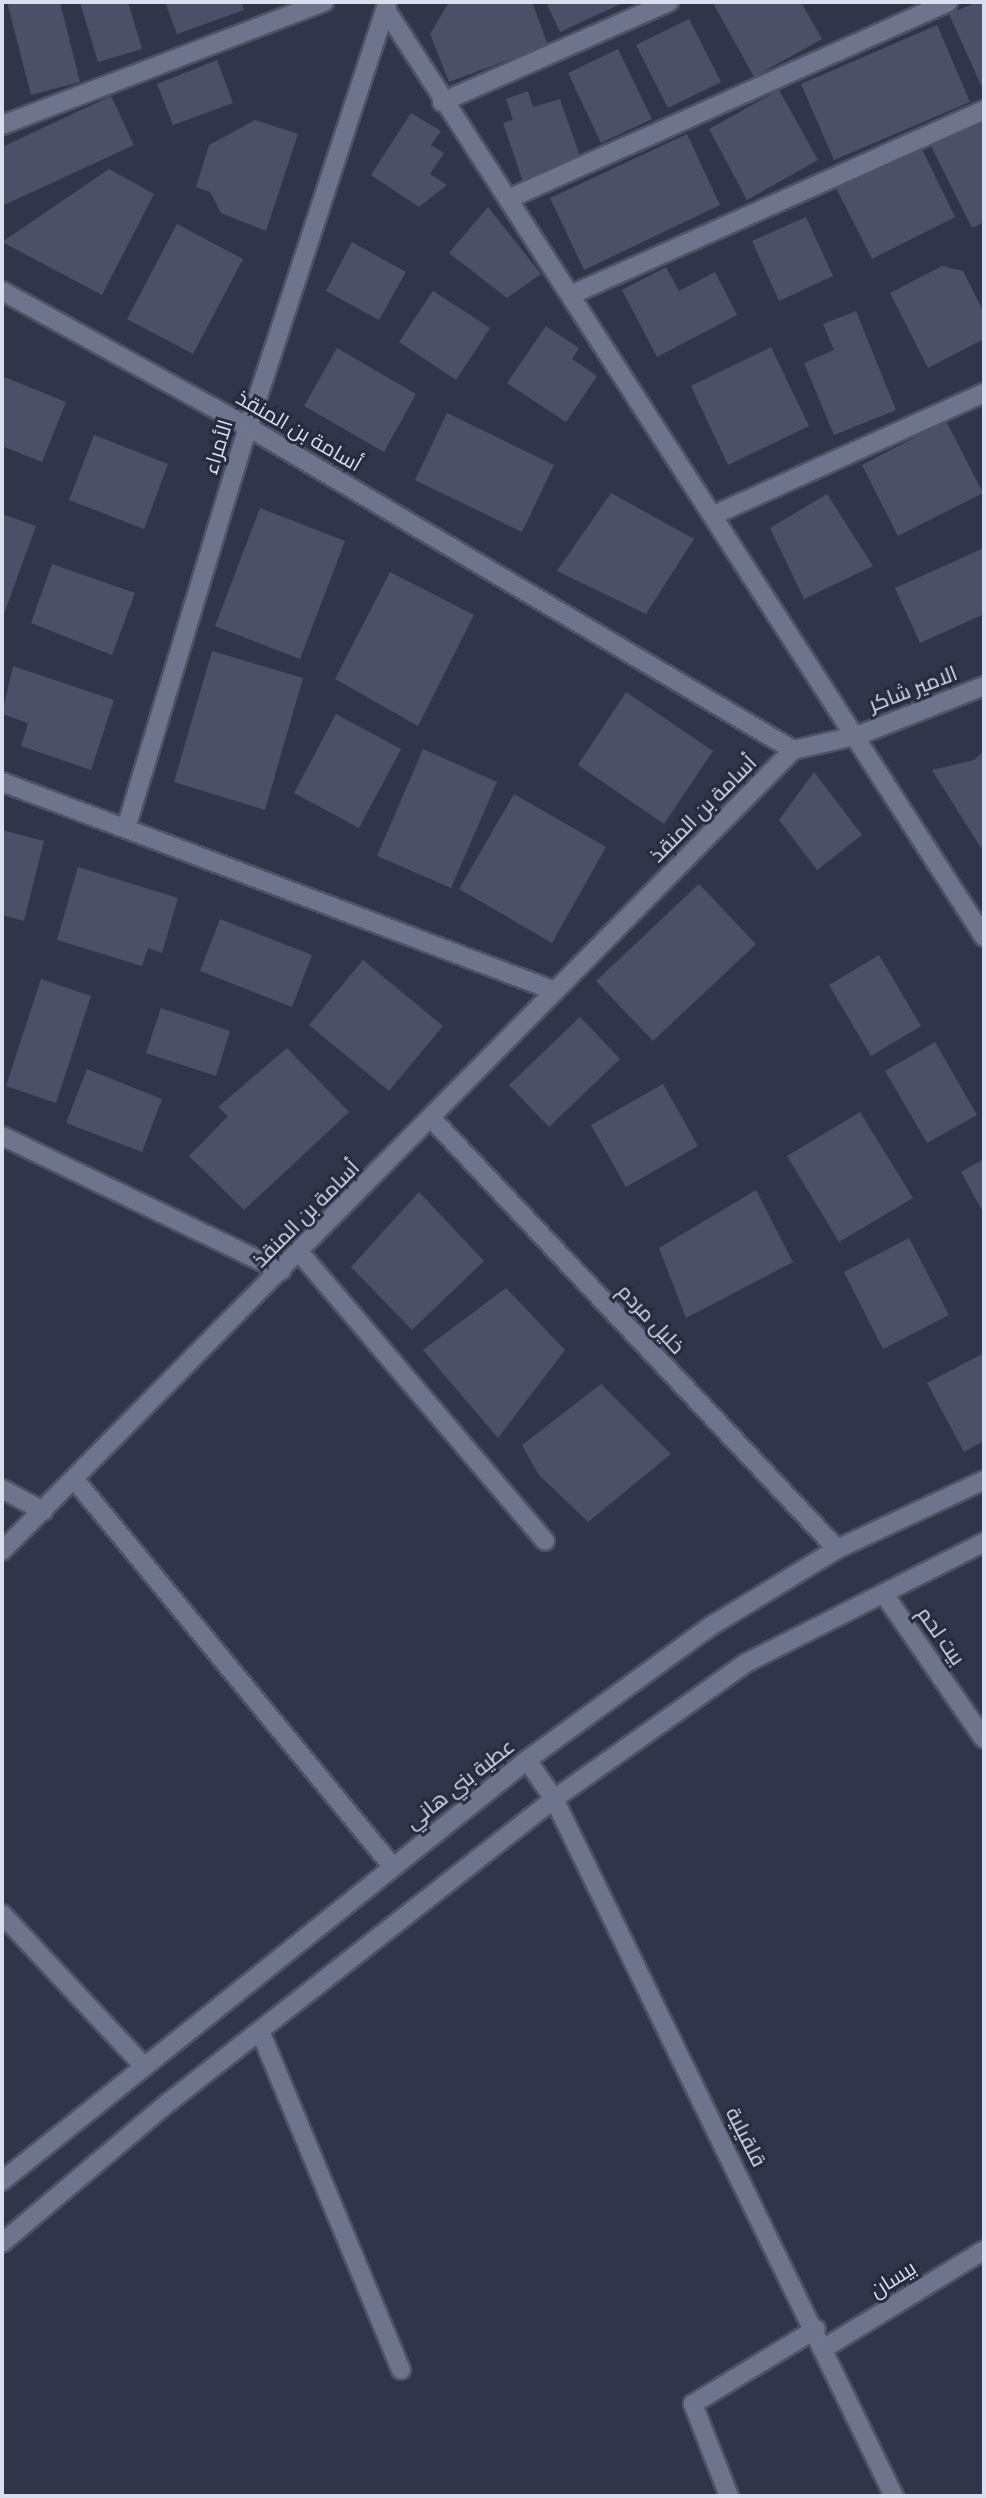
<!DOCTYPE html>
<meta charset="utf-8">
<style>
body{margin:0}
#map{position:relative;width:986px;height:2498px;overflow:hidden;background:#31354a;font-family:Georgia,Cairo,serif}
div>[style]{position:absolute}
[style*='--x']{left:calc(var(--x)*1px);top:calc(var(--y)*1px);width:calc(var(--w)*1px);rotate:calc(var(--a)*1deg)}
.building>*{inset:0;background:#4b5066}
.roads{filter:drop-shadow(2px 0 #4f5264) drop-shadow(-2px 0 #4f5264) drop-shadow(0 2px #4f5264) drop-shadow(0 -2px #4f5264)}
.minor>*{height:18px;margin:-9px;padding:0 9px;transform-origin:9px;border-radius:9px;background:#6e748c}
.secondary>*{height:18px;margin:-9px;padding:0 9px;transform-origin:9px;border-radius:9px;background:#6e748c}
span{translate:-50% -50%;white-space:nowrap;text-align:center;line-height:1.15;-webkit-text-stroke:6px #272b3f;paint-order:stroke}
.street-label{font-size:21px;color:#dbdeec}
.frame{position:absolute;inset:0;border:4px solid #dbdeec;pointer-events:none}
</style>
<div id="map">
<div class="building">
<i style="clip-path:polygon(7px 2px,60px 2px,80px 82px,31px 95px)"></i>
<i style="clip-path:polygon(80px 2px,128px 2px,142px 49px,98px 62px)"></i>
<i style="clip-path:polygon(165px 2px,241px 2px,244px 10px,177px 34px)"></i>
<i style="clip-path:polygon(449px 2px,532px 2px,548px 45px,449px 82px,430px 34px)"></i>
<i style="clip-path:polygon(546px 2px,625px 2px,560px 32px)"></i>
<i style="clip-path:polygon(801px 2px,822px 39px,754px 77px,713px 3px)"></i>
<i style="clip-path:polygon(977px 2px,984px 2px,984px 92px,949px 14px)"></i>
<i style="clip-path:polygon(689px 19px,721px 82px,668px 108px,636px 45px)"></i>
<i style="clip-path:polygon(937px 25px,970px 102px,834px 160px,801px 84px)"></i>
<i style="clip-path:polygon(618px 49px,652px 119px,601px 143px,568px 73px)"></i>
<i style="clip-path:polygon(217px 60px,233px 103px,173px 125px,157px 84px)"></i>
<i style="clip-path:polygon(779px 90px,818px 160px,747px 200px,709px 129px)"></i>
<i style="clip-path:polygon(528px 91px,533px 107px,560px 99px,582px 162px,523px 182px,503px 123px,513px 120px,506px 99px)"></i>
<i style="clip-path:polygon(111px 96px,134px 145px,2px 206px,2px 147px)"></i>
<i style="clip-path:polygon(411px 113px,441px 131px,431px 145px,444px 153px,430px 174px,447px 185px,419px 207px,371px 175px)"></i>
<i style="clip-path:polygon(984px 119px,984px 222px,972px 228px,931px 146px)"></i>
<i style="clip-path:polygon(255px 120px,298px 134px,266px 231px,221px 213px,210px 192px,196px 187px,209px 145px)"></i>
<i style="clip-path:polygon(687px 134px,720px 205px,584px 270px,550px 198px)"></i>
<i style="clip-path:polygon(920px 145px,955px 217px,872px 259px,836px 188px)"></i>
<i style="clip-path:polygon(109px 169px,154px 194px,102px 295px,2px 242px)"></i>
<i style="clip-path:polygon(488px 207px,541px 274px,507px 298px,449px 253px)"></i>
<i style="clip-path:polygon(806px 217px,833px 276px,779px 301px,752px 241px)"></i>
<i style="clip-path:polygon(177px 224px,243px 259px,193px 354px,127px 319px)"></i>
<i style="clip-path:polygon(352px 242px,406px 272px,379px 320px,326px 291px)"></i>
<i style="clip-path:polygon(942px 266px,963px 271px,984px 313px,984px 339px,928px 368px,890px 293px)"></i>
<i style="clip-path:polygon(666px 267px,679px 291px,715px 272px,737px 315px,657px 357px,622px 290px)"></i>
<i style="clip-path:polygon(433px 291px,490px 328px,456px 380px,399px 342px)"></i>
<i style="clip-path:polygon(856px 311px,896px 410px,834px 435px,804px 363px,834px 350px,823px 324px)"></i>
<i style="clip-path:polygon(546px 326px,579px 348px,572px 359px,597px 376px,566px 422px,507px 383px)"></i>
<i style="clip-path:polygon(771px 347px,809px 426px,728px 465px,691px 386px)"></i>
<i style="clip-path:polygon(337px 348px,416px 394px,384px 452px,304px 406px)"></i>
<i style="clip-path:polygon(2px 376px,66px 402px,42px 462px,2px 446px)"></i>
<i style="clip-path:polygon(447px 413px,554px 465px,522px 532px,415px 480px)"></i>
<i style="clip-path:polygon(946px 421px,983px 493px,898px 536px,862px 465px)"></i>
<i style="clip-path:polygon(94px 435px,168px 464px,144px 529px,69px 500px)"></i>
<i style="clip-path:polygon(611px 493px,694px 539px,646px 614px,557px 571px)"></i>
<i style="clip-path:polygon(827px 494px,873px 566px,804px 599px,770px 528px)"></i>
<i style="clip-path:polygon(260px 508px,345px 541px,300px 659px,215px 626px)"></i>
<i style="clip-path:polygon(2px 514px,36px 526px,2px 619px)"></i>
<i style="clip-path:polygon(984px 548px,984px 614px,920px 643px,895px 588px)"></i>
<i style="clip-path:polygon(52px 564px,135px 593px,112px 655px,31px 623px)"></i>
<i style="clip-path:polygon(390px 572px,474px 615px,418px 726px,335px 679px)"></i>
<i style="clip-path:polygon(212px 651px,303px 678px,265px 810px,174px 782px)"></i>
<i style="clip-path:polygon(13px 666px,114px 700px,91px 770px,21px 746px,28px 723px,2px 714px)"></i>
<i style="clip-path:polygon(626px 692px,713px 751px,664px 824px,578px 765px)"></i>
<i style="clip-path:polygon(336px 714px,401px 749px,359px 828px,294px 793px)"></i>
<i style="clip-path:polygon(423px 749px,497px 782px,451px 888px,377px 856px)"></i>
<i style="clip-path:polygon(984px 751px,984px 846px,981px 848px,932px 770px,974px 760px)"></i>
<i style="clip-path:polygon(814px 772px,862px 835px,817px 870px,779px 820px)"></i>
<i style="clip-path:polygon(514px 794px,606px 847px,552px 943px,459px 889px)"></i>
<i style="clip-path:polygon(2px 830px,44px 841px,24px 921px,2px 915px)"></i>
<i style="clip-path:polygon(78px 867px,178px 898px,162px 953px,148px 948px,142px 966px,57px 940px)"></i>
<i style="clip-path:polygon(699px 884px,756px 944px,653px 1041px,596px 981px)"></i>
<i style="clip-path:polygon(220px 919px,312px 955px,292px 1007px,200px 971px)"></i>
<i style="clip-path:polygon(879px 955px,921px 1026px,871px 1056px,829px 985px)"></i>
<i style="clip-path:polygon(363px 960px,443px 1026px,389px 1091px,309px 1025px)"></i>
<i style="clip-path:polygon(41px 979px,91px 996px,56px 1103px,6px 1086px)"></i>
<i style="clip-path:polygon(161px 1008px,230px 1031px,216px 1076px,146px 1053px)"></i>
<i style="clip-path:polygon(580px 1017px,620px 1059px,549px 1127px,509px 1085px)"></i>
<i style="clip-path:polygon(935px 1042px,977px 1115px,927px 1143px,885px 1071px)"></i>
<i style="clip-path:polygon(287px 1048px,349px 1112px,244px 1210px,189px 1156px,228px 1116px,218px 1107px)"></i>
<i style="clip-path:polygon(87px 1069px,162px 1099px,142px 1152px,66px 1123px)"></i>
<i style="clip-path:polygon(663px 1084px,698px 1146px,626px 1187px,591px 1125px)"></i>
<i style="clip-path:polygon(860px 1112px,913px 1198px,839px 1242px,787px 1156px)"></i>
<i style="clip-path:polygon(984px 1159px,984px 1214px,961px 1172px)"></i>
<i style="clip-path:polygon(756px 1190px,793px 1262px,686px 1318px,659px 1248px)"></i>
<i style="clip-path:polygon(419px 1192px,484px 1261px,412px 1330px,351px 1267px)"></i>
<i style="clip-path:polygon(909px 1238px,949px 1315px,883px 1349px,844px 1272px)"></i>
<i style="clip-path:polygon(506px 1288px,565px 1350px,498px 1438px,423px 1350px)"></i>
<i style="clip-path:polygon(984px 1353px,984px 1441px,964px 1452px,927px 1383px)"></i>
<i style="clip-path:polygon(601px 1384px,671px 1454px,588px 1522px,538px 1474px,522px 1445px)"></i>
</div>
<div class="roads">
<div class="minor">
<i style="--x:386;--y:10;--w:1103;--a:57.17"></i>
<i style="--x:442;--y:102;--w:248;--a:-23.8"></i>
<i style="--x:2;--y:125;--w:345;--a:-20.9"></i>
<i style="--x:508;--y:199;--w:482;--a:-24.1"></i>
<i style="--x:2;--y:291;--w:281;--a:28.9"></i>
<i style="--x:248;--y:427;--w:634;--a:30.65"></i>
<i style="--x:573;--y:294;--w:450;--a:-24.1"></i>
<i style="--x:716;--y:514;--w:294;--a:-24.3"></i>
<i style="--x:793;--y:750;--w:68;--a:-12.8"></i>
<i style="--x:859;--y:735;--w:134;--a:-21.4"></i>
<i style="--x:2;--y:782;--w:591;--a:20.7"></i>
<i style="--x:126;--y:828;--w:419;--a:-73.1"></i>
<i style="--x:248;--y:427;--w:445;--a:-71.8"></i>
<i style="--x:433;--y:1120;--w:589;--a:46.72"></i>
<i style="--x:2;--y:1136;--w:310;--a:25.8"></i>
<i style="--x:300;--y:1253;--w:378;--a:49.6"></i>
<i style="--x:75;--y:1480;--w:499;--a:50.6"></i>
<i style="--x:2;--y:1489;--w:47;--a:28.2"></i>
<i style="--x:2;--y:1551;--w:1126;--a:-45.36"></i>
<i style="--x:884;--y:1594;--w:176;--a:55.4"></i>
<i style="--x:527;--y:1760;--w:47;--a:55.3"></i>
<i style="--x:554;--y:1799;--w:776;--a:64"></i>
<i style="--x:2;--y:1914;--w:205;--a:47"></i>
<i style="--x:260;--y:2031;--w:367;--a:67.4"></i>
<i style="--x:826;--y:2347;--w:185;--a:-31.5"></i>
<i style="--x:729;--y:2496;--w:99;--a:-111.4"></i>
<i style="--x:693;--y:2404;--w:144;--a:-31.4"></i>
</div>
<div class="secondary">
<i style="--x:2;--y:2181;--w:673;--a:-38.73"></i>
<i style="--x:527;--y:1760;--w:228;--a:-36.1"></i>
<i style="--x:711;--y:1626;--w:148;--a:-31.4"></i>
<i style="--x:837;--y:1549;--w:162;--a:-25.1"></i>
<i style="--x:2;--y:2243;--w:219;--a:-40.2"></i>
<i style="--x:169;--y:2102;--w:490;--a:-38.2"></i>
<i style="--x:554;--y:1799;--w:235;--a:-35.3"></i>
<i style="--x:746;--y:1663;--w:267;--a:-26.9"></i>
</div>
</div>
<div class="street-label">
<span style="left:299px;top:431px;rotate:30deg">أسامة بن المنقذ</span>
<span style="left:218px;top:447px;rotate:-73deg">الأمراء</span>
<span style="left:913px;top:689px;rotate:-21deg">الامير شاكر</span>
<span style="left:703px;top:809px;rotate:-45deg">أسامة بن المنقذ</span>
<span style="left:306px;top:1214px;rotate:-45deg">أسامة بن المنقذ</span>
<span style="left:651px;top:1319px;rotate:47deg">خليل مردم</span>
<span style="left:941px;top:1636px;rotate:55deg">بيت لحم</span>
<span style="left:460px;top:1784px;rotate:-38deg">عطية بني هاني</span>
<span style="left:746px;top:2137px;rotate:63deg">قلقيلية</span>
<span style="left:893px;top:2279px;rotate:-32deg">بيسان</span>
</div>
<div class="frame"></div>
</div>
